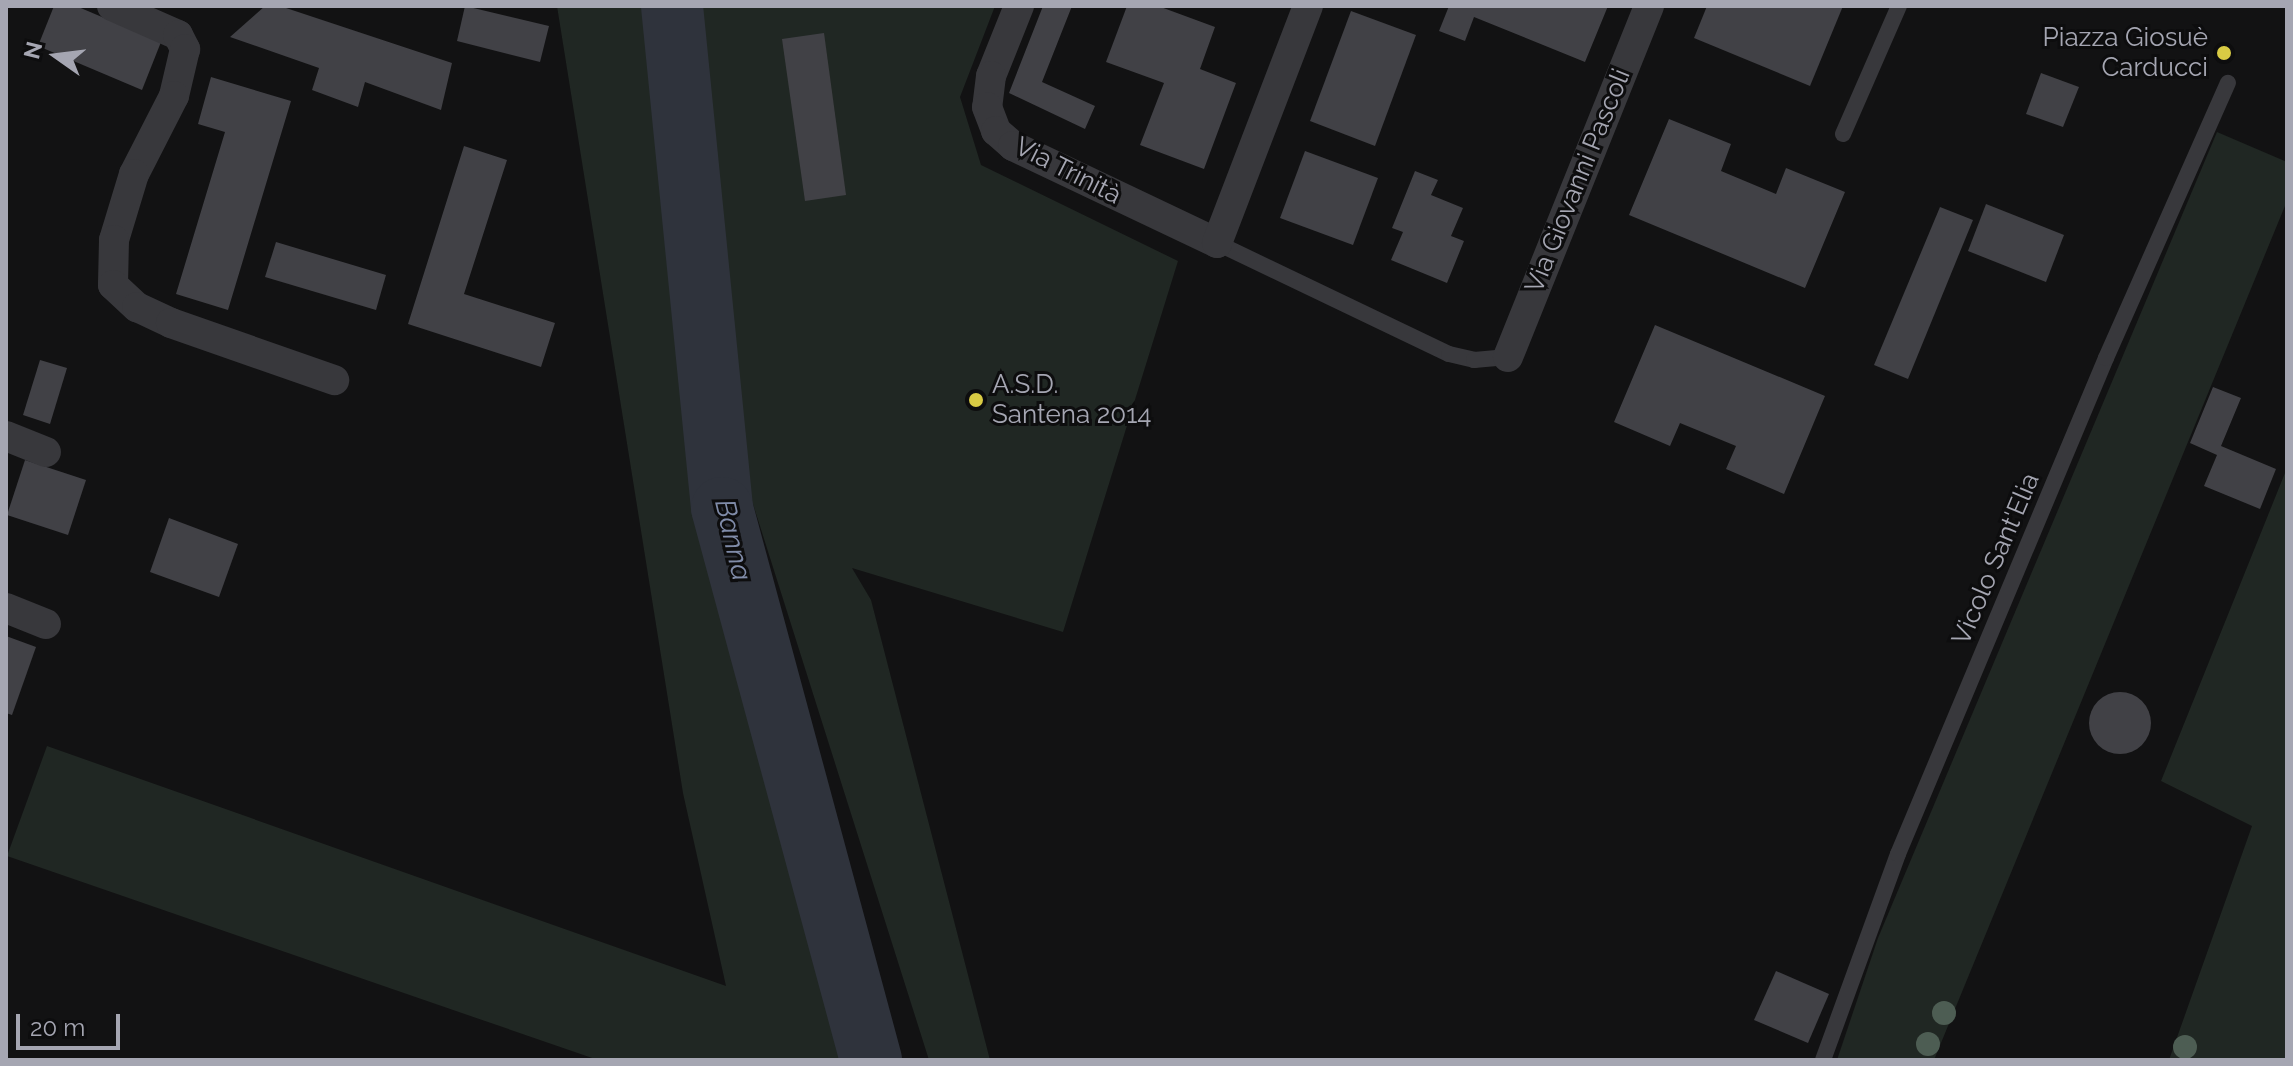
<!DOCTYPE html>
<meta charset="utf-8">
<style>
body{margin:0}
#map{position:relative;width:2293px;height:1066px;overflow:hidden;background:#121213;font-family:Raleway,sans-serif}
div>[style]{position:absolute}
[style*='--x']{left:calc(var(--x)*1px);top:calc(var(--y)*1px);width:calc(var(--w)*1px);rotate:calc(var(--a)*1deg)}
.green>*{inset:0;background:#202723}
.river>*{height:62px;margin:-31px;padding:0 31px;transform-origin:31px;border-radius:31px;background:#2f333c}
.building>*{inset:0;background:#414146}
.round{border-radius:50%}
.lane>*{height:16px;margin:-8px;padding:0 8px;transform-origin:8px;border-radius:8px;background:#38383c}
.street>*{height:30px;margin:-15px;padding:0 15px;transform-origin:15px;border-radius:15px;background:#38383c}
.trees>*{width:24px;height:24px;margin:-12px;border-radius:50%;background:#4d5d53}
.dots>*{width:22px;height:22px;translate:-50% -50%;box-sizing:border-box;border:4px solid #0d0d0e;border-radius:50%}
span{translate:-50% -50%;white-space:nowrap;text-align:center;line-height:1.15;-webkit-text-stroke:6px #0d0d0e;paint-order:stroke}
.poi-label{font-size:26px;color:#a5a6b2}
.right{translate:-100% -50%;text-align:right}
.left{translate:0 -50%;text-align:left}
.street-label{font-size:26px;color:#a5a6b2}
.water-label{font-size:28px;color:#808ca9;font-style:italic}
.frame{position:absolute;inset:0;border:8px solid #a5a6b2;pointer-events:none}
.north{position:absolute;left:16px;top:16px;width:80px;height:80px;-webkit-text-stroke:6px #0d0d0e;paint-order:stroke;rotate:284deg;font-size:22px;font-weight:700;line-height:32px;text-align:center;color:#a5a6b2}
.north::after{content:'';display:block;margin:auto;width:28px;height:36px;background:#a5a6b2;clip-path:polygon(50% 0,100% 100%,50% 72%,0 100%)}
.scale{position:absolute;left:16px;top:1014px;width:104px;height:36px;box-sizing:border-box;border:4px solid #a5a6b2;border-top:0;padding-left:10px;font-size:24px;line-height:28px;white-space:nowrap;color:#a5a6b2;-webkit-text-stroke:6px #0d0d0e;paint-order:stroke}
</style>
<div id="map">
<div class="green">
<i style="clip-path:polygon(557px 6px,646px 6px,700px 460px,726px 608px,863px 1060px,598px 1060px,7px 856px,47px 746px,726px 986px,683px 793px)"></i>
<i style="clip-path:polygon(683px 6px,995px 6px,960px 97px,981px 165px,1178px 261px,1063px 632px,852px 568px,871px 600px,990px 1060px,929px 1060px,746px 482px,720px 249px)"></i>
<i style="clip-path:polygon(2217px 132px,2287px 162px,2287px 201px,1934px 1060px,1837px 1060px,1878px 938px)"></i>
<i style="clip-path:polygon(2287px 468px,2287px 1060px,2169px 1060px,2252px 826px,2161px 781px)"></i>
</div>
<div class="river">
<i style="--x:672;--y:6;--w:504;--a:84.31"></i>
<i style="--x:722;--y:508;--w:572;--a:74.89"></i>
</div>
<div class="building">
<i style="clip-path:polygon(54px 6px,76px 6px,161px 42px,142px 90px,38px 46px)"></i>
<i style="clip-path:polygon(265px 6px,280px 6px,452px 63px,441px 110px,365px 82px,358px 107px,312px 90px,319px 68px,230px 37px)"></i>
<i style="clip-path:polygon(465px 6px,549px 26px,540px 62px,457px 41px)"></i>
<i style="clip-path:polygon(1043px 6px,1072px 6px,1042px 82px,1095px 106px,1085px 129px,1009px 93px)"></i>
<i style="clip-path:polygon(1127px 6px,1158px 6px,1215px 27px,1200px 69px,1236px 83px,1204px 169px,1140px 145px,1164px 83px,1106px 62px)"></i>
<i style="clip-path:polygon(1449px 6px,1608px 6px,1585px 62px,1474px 17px,1465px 41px,1439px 31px)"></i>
<i style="clip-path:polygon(1707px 6px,1843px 6px,1810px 86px,1694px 38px)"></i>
<i style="clip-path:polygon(1351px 11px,1416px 35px,1375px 146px,1310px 121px)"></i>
<i style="clip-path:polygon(824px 33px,846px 195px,805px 201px,782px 39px)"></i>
<i style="clip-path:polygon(2041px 73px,2079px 87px,2063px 127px,2026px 114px)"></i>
<i style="clip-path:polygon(211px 77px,291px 101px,228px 310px,176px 294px,225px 132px,198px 124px)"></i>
<i style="clip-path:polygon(1669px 119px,1731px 144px,1721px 171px,1776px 194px,1786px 168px,1845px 192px,1805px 288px,1629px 215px)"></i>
<i style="clip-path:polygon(464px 146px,507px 160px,464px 294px,555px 323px,541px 367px,408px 324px)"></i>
<i style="clip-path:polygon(1305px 151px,1378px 178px,1353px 245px,1280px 218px)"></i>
<i style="clip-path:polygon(1415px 171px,1438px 180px,1431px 195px,1463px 208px,1451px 236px,1464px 241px,1447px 283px,1391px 260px,1403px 232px,1392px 228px)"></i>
<i style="clip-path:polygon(1986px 204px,2064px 235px,2046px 282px,1968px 251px)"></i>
<i style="clip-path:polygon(1940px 207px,1973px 220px,1908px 379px,1874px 365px)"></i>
<i style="clip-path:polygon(276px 242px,386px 275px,376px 310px,265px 277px)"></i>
<i style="clip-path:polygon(1655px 325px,1825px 396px,1784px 494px,1726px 469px,1736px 446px,1680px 423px,1670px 446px,1614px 422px)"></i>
<i style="clip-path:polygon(40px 360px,67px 368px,50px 424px,23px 415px)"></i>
<i style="clip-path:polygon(2213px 387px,2241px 398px,2221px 446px,2276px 469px,2260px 509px,2204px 486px,2217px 455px,2190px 443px)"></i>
<i style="clip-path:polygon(25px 460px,86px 480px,68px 535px,7px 515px)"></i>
<i style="clip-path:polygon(169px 518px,238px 544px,219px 597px,150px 572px)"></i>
<i style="clip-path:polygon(6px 636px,36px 647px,12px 715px,6px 713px)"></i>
<i class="round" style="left:2089px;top:692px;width:62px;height:62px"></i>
<i style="clip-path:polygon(1776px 971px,1829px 994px,1808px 1043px,1754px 1020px)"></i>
</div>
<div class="lane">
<i style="--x:1843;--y:134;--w:140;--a:-66.4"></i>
<i style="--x:1217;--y:243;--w:257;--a:25.6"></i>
<i style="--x:1449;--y:354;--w:26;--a:13"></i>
<i style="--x:1474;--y:360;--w:34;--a:-5"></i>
<i style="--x:1823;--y:1060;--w:219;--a:-70"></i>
<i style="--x:1898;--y:854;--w:538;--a:-67.25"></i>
<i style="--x:2106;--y:358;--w:301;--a:-66.1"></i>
</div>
<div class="street">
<i style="--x:112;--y:6;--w:72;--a:23.7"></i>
<i style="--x:178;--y:35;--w:16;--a:63"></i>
<i style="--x:185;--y:49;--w:48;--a:103.2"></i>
<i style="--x:174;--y:96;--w:88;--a:117.1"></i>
<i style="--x:134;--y:174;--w:69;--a:106.9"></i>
<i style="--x:114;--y:240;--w:45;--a:91.3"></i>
<i style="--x:113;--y:285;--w:33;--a:43"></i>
<i style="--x:137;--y:307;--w:38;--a:25"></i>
<i style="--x:171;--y:323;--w:173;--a:19.3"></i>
<i style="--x:1019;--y:6;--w:75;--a:111.8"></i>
<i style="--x:991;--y:76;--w:31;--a:97"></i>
<i style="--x:987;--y:107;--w:26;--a:69"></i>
<i style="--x:996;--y:131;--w:23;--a:41"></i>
<i style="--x:1013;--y:146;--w:226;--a:25.4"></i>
<i style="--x:1217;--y:243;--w:254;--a:-69"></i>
<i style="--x:1508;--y:357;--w:378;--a:-68.1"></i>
<i style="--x:6;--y:436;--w:43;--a:21.8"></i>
<i style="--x:6;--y:608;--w:43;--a:21.8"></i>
</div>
<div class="trees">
<i style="left:1944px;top:1013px"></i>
<i style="left:1928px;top:1044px"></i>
<i style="left:2185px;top:1047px"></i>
</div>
<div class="dots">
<i style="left:2224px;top:53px;background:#d9cb44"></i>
<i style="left:976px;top:400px;background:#d9cb44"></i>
</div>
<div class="poi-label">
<span class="right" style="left:2208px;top:53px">Piazza Giosuè<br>Carducci</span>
<span class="left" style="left:992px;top:400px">A.S.D.<br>Santena 2014</span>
</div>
<div class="street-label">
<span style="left:1068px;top:171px;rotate:27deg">Via Trinità</span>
<span style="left:1578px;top:181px;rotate:-68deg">Via Giovanni Pascoli</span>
<span style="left:1996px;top:559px;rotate:-67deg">Vicolo Sant'Elia</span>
</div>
<div class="water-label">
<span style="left:733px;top:540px;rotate:77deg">Banna</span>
</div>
<div class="frame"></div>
<div class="north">N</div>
<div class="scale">20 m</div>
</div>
